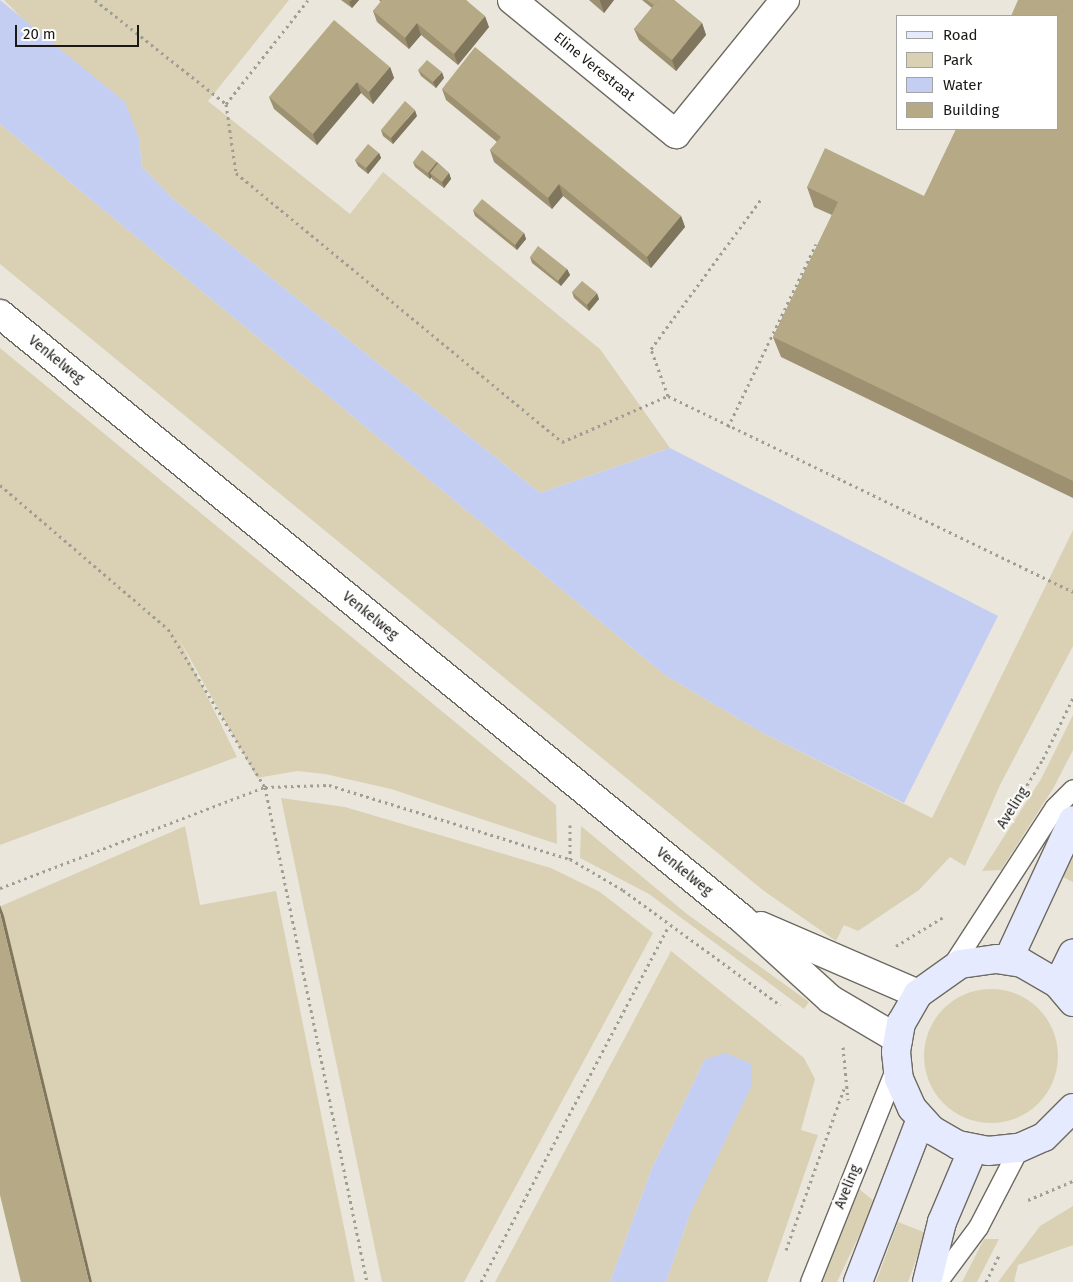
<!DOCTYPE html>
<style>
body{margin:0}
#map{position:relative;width:1073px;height:1282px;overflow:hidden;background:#eae6dc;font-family:"Fira Sans",sans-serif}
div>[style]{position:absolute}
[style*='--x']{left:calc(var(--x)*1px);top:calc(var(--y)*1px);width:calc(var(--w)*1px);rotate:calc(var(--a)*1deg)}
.green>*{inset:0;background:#dad1b5}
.round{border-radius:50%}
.water>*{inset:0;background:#c4cef2}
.path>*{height:3px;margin-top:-1.5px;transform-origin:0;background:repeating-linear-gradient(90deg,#a09d95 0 2.5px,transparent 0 6.5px)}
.roads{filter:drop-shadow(1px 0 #6d6a61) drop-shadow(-1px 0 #6d6a61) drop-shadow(0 1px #6d6a61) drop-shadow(0 -1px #6d6a61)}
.lane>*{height:19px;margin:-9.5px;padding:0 9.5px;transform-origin:9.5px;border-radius:9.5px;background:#fff}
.street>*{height:28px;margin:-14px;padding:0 14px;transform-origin:14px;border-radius:14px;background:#fff}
.secondary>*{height:28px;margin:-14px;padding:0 14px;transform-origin:14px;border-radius:14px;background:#e6eafe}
.wall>*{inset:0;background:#9d9172}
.shaded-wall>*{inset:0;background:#7f765d}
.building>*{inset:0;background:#b6a985}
span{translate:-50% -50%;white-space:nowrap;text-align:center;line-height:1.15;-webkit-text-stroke:4px #fff;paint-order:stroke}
.street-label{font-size:14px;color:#1a1915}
.legend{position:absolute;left:896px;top:15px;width:162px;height:115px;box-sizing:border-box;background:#fff;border:1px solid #a3a3a1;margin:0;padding:6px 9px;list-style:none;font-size:15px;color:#1a1915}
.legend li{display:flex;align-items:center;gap:10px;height:25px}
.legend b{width:25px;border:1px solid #a3a3a1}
.scale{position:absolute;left:15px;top:25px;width:124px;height:22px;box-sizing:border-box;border:2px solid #1a1915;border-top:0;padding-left:6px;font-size:15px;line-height:18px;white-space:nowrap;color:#1a1915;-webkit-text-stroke:4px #fff;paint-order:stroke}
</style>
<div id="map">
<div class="green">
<i style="clip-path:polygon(4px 0,289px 0,208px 101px,350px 214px,383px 172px,600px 349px,670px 448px,540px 493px,173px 199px,142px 167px,139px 138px)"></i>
<i style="clip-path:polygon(0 124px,665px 675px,761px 732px,932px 818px,1073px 530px,1073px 646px,1000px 785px,965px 866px,950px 857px,919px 890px,858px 931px,844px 925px,836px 941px,764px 891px,0 264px)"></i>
<i style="clip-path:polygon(0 348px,556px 805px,557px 844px,391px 789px,325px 774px,297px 771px,257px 778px,179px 639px,237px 757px,0 845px)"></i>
<i style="clip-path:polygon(1073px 715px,1073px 750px,1054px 787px,1001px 870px,982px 871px,1041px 779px)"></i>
<i style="clip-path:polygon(281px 798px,345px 807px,551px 868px,600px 892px,653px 933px,464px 1282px,382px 1282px)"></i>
<i style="clip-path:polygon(185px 826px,200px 905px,276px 891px,355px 1282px,92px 1282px,1px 906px)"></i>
<i style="clip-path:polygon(581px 826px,687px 914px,809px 1002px,804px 1009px,649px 894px,580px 858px)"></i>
<i style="clip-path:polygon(1073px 851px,1073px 882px,1061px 876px)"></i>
<i style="clip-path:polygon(671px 951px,804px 1058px,815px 1079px,801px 1130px,818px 1135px,767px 1282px,666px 1282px,690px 1214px,705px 1059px,652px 1168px,610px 1282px,495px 1282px)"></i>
<i class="round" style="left:924px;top:989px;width:134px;height:134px"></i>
<i style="clip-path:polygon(858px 1188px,875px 1202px,837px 1282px,820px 1282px)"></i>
<i style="clip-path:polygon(1073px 1206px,1073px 1245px,1018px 1265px,1014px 1282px,998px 1282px,1040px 1226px)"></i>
<i style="clip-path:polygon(898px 1222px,926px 1233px,908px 1282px,876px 1282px)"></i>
<i style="clip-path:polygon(984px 1239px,999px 1239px,977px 1282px,962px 1282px)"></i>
</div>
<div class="water">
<i style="clip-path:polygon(0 0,125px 102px,139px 138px,142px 167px,173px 199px,540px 493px,670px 448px,998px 616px,904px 803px,761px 732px,665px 675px,0 124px)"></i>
<i style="clip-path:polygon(726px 1053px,752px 1064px,752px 1085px,690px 1214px,666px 1282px,610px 1282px,652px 1168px,705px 1059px)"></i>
</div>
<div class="path">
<i style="--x:95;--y:0;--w:167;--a:38.4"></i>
<i style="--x:226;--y:104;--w:70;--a:81.8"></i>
<i style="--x:236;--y:173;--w:423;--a:39.5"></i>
<i style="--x:562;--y:442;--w:116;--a:-23.5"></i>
<i style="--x:668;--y:396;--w:450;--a:25.8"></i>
<i style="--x:226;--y:104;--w:132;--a:-51.7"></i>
<i style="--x:668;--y:396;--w:50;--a:-109.9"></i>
<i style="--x:651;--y:349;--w:186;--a:-53.7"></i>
<i style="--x:728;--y:427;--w:203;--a:-64.3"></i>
<i style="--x:0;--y:485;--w:221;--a:40.6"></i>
<i style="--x:168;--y:629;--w:185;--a:58.5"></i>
<i style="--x:265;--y:787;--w:505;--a:78.36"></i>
<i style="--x:1003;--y:824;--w:76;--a:-58.4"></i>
<i style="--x:1043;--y:759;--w:68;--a:-63.8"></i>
<i style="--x:570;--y:825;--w:34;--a:90"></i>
<i style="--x:0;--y:888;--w:284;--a:-20.9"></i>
<i style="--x:265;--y:787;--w:64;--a:-1.8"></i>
<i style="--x:329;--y:785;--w:252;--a:17.1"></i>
<i style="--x:570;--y:859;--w:61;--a:30.3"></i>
<i style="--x:623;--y:890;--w:195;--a:36.2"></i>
<i style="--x:896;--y:946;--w:57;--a:-31.5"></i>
<i style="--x:843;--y:1047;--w:53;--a:84.6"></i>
<i style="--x:1028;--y:1200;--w:49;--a:-22.9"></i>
<i style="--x:786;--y:1250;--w:171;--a:-70.2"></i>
<i style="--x:481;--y:1282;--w:403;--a:-62.2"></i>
<i style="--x:986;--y:1282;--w:32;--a:-64"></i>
</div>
<div class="roads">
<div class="lane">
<i style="--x:949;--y:970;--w:194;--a:-57"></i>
<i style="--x:1055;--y:807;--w:25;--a:-45"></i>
<i style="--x:810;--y:1282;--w:235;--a:-68.2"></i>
<i style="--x:937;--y:1282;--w:69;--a:-53.3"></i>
<i style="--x:978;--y:1227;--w:89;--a:-62.6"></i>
</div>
<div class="street">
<i style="--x:512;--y:0;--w:212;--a:39.3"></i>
<i style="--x:676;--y:134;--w:173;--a:-50.9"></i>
<i style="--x:0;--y:314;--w:955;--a:39.18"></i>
<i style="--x:740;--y:917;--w:122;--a:42.3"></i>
<i style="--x:830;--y:999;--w:79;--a:30.5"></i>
<i style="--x:761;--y:926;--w:171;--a:23.4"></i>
</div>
<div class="secondary">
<i style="--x:1008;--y:960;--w:154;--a:-65.1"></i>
<i style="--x:1058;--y:984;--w:34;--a:-64"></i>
<i style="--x:1073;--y:1002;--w:23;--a:-130"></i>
<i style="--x:1058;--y:984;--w:42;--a:-149.7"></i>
<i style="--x:1022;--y:963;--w:26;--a:-171"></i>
<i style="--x:996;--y:959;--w:36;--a:172"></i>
<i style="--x:960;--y:964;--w:52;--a:144.5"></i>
<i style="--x:918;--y:994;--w:34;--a:120"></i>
<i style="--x:901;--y:1023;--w:29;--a:100"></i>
<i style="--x:896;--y:1052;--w:27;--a:84"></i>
<i style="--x:899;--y:1079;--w:32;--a:66"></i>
<i style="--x:912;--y:1108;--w:30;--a:48"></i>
<i style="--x:932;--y:1130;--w:30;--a:30"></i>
<i style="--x:958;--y:1145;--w:31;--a:11"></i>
<i style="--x:988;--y:1151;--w:31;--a:-6"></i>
<i style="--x:1019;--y:1148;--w:27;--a:-24"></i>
<i style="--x:1044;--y:1137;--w:41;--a:-45"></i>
<i style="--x:858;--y:1282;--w:175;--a:-68.9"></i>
<i style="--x:927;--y:1282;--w:62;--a:-76"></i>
<i style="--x:942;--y:1222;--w:79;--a:-67"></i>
</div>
</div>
<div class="wall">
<i style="clip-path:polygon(341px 0,359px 0,352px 8px)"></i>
<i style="clip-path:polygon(379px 0,466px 0,489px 27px,458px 65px,421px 35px,409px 49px,377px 22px,373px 11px,381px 2px)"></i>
<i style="clip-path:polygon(589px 0,614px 0,604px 13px)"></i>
<i style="clip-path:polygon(642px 0,674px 0,702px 23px,706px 35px,676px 71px,639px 40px,634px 29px,652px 8px)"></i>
<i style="clip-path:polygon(1073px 0,1073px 498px,781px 357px,773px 337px,832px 215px,814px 207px,807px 187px,924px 196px)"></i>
<i style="clip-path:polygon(390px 67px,394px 78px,373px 104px,361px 93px,317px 145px,274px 109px,269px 97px)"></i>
<i style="clip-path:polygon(418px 70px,444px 78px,436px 88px,421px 76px)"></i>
<i style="clip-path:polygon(442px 89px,681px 216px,685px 227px,651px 268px,563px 196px,552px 209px,494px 162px,490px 150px,497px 142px,446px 100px)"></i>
<i style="clip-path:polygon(417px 116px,393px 144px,383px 136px,381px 130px)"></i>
<i style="clip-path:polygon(379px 153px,381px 158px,368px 174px,358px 166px,355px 160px)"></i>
<i style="clip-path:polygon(413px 162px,437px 162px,438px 163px,449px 173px,451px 179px,444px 188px,432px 179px,432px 177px,430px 179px,415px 167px)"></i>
<i style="clip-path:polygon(473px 210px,524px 233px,526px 239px,517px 250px,475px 216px)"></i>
<i style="clip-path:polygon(530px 257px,567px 269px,570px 275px,561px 286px,532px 263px)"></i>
<i style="clip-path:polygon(572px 292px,599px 299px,589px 311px,574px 298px)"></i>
</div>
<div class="shaded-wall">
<i style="clip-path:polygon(352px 0,359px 0,352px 8px,349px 2px)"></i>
<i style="clip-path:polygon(600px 0,614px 0,604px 13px,600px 1px)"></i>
<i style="clip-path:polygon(485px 16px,489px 27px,458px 65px,454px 54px)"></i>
<i style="clip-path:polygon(417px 23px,421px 35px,409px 49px,405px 38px)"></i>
<i style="clip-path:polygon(702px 23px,706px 35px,676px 71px,672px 60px)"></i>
<i style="clip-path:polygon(390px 67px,394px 78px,373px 104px,369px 92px)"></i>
<i style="clip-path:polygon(442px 72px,444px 78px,436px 88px,433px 82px)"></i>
<i style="clip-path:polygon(357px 82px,361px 93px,317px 145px,313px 134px)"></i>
<i style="clip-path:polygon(415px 110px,417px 116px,393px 144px,391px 138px)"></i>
<i style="clip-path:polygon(379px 153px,381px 158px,368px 174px,366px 168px)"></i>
<i style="clip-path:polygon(437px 162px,439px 167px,430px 173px,432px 177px,430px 179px,428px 173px)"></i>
<i style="clip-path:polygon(449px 173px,451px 179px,444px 188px,442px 182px)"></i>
<i style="clip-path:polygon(559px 184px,563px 196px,552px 209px,548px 198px)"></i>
<i style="clip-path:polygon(681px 216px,685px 227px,651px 268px,647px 257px)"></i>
<i style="clip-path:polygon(524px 233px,526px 239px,517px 250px,515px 245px)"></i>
<i style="clip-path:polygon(567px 269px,570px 275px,561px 286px,558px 281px)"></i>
<i style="clip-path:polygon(597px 293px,599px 299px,589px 311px,587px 305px)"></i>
<i style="clip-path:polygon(0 905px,4px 916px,92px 1282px,89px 1282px,0 913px)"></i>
</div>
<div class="building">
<i style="clip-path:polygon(382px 0,466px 0,485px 16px,454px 54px,417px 23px,405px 38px,373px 11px)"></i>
<i style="clip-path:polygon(647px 0,658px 0,654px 5px)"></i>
<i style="clip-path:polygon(658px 0,674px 0,702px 23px,672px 60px,634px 29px)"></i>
<i style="clip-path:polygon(1018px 0,1073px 0,1073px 481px,773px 337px,838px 202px,807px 187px,825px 148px,924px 196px,956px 129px,1057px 129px,1057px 16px,1011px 16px)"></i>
<i style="clip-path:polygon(334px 20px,390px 67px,369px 92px,357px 82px,313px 134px,269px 97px)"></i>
<i style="clip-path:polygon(475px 47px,681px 216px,647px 257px,559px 184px,548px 198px,490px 150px,501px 137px,442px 89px)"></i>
<i style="clip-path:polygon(427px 60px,442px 72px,433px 82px,418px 70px)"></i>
<i style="clip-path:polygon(405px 101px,415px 110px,391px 138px,381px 130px)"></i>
<i style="clip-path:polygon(368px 144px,379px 153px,366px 168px,355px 160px)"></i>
<i style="clip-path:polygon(422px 150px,437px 162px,428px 173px,413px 162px)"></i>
<i style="clip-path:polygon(438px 163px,449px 173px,442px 182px,430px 173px)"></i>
<i style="clip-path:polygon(482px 199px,524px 233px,515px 245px,473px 210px)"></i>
<i style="clip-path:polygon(538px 246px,567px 269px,558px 281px,530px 257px)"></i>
<i style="clip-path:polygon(582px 281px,597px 293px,587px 305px,572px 292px)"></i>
<i style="clip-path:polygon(0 913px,89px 1282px,21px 1282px,0 1195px)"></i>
</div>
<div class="street-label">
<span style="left:594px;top:67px;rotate:39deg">Eline Verestraat</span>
<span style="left:56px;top:360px;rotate:39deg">Venkelweg</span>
<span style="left:370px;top:616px;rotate:39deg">Venkelweg</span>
<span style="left:1013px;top:808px;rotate:-58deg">Aveling</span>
<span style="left:684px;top:872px;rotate:39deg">Venkelweg</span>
<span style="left:848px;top:1187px;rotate:-68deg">Aveling</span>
</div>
<ul class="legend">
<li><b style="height:6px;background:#e6eafe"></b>Road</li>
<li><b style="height:14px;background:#dad1b5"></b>Park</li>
<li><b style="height:14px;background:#c4cef2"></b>Water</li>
<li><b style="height:14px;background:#b6a985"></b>Building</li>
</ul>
<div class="scale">20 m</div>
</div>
